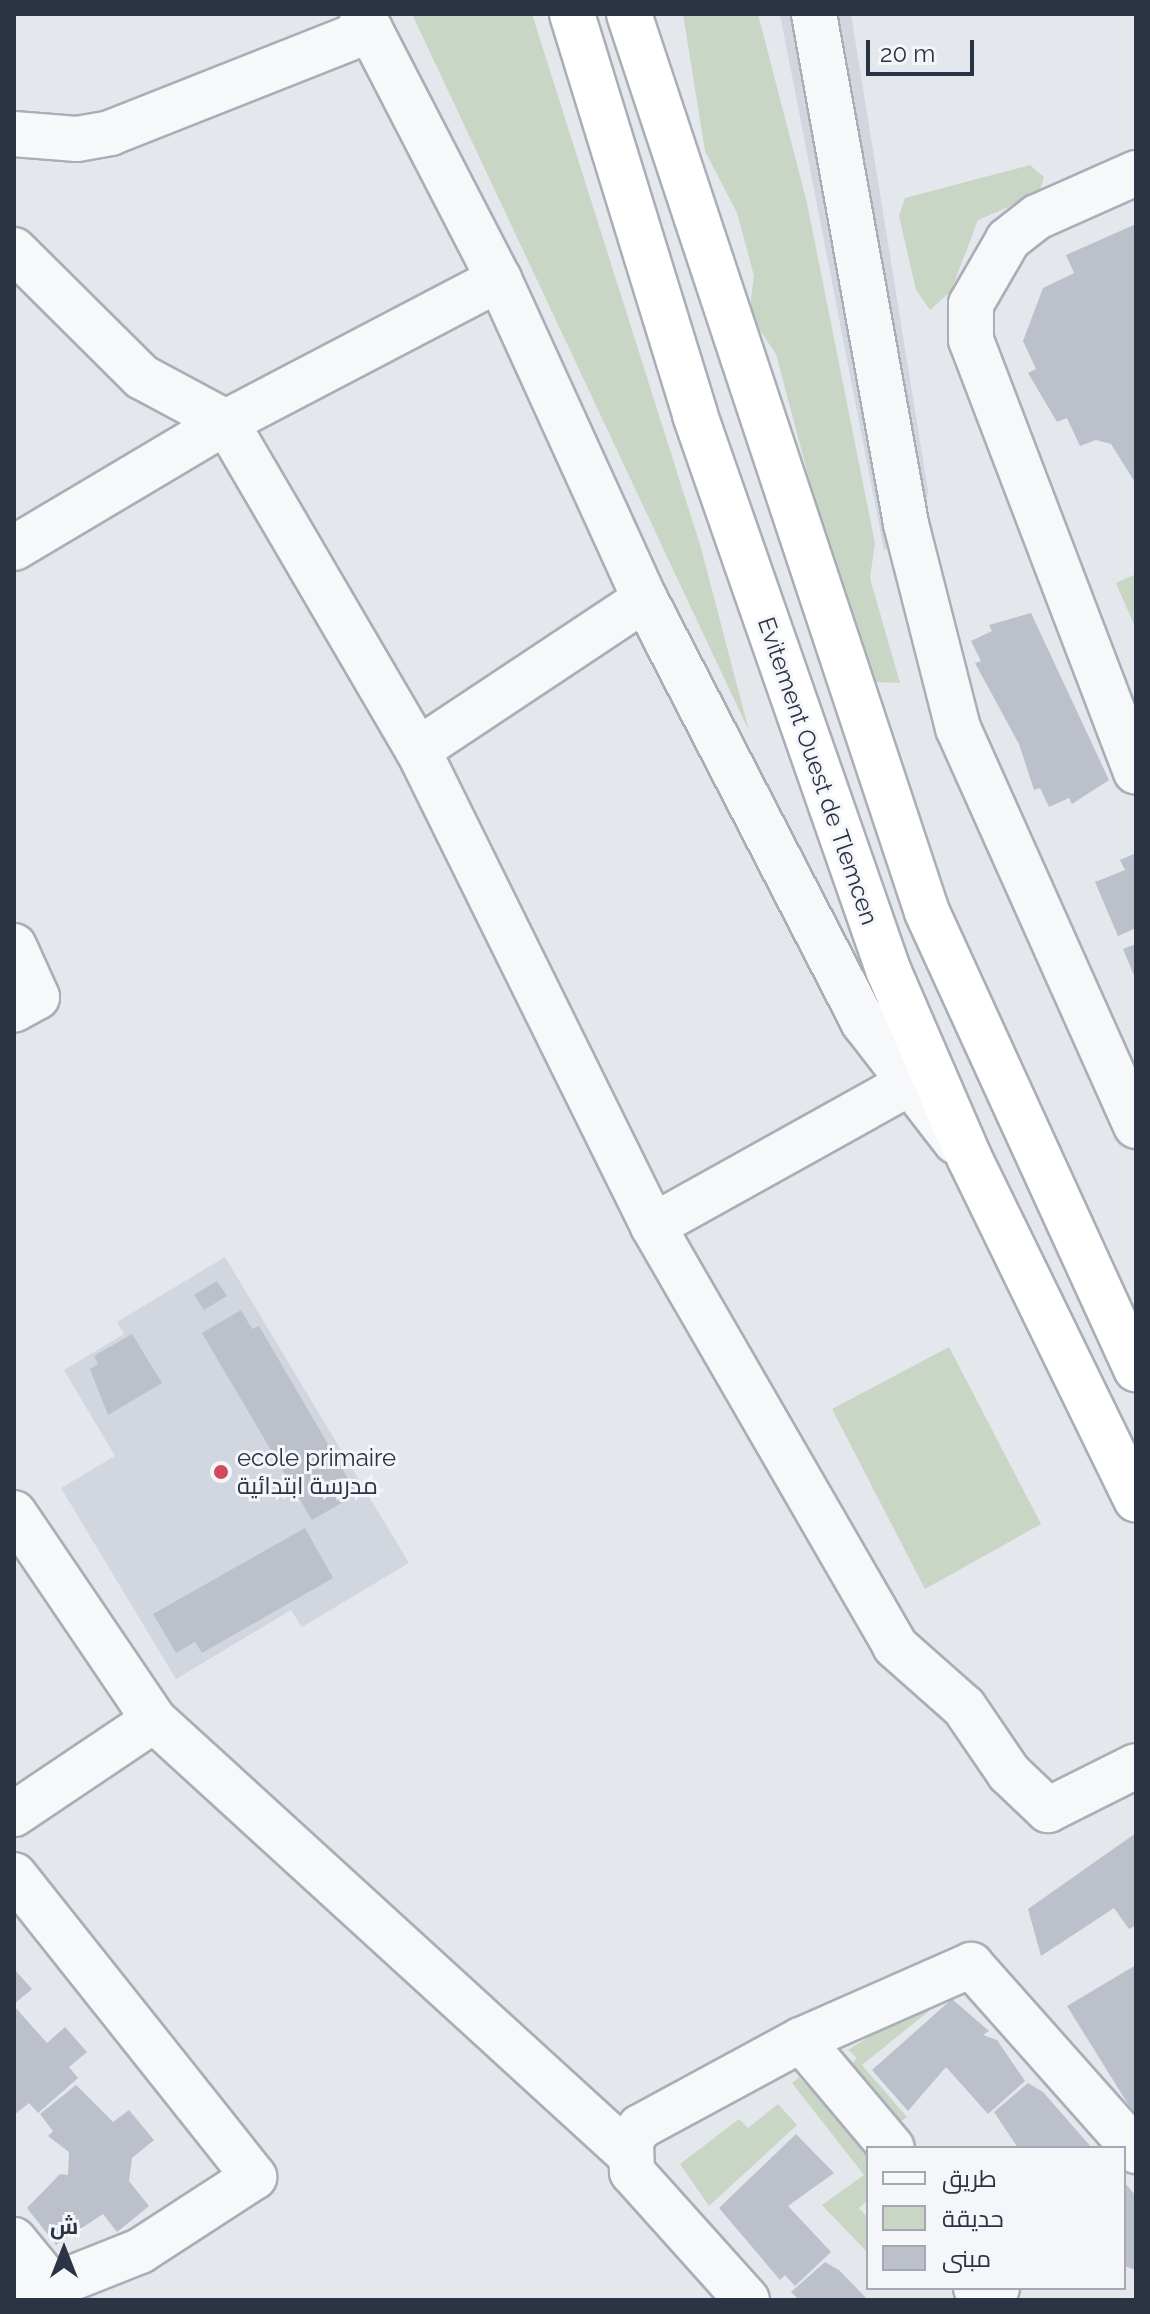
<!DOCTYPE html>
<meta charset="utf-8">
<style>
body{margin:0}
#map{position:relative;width:1150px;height:2314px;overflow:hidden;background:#e4e7ec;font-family:Raleway,Cairo,sans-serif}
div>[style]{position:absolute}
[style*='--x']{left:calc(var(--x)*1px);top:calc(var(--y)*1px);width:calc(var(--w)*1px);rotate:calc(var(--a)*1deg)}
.built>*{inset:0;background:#d2d6de}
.green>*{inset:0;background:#c9d6c5}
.building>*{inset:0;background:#bbc0ca}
.roads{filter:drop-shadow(2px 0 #a9aeb7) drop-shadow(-2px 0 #a9aeb7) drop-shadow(0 2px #a9aeb7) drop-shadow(0 -2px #a9aeb7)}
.minor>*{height:44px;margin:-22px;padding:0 22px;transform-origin:22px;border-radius:22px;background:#f7f8fa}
.highway>*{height:44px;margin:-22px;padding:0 22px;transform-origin:22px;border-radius:22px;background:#fff}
.dots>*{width:22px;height:22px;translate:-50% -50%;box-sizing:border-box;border:4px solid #f4f6f9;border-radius:50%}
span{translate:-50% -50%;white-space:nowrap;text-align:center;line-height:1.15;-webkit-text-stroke:6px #f4f6f9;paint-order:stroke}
.street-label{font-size:24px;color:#2b3445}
.poi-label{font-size:24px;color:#2b3445}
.left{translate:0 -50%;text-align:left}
.frame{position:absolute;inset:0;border:16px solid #2b3445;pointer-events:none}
.legend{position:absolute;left:866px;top:2146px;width:260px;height:144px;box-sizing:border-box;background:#f4f6f9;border:2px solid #a4a8b1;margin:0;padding:10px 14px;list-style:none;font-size:24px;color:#2b3445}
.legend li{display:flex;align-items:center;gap:16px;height:40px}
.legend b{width:40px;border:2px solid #a4a8b1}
.north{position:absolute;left:24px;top:2210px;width:80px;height:80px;-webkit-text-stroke:6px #f4f6f9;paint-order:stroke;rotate:0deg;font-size:22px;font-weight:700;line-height:32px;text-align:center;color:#2b3445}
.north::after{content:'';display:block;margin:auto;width:28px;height:36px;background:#2b3445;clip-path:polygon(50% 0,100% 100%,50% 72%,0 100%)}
.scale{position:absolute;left:866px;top:40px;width:108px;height:36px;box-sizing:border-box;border:4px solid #2b3445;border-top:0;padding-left:10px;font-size:24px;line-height:28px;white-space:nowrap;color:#2b3445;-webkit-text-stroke:6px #f4f6f9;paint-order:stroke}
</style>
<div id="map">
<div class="built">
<i style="clip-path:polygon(780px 14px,851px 14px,928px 491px,923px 531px,884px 550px)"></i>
<i style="clip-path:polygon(225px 1257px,409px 1563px,302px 1627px,291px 1610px,176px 1679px,61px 1488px,115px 1456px,64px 1370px,124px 1334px,117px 1322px)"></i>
</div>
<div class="green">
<i style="clip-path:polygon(412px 14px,532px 14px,701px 548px,749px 731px)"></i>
<i style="clip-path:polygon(683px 14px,758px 14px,807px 203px,875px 543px,870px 578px,900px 683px,875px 682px,821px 524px,776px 354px,749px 314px,754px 276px,737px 213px,705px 151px)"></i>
<i style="clip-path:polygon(1030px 165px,1044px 177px,1039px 194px,978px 220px,951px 291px,930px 310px,916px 290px,899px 216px,905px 198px)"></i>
<i style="clip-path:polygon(1136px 574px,1136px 629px,1116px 583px)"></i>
<i style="clip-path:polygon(949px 1347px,1041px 1524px,925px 1589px,832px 1409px)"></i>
<i style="clip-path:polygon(946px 1988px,950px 1994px,862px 2065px,907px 2117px,897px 2124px,847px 2068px,857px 2058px,848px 2050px)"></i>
<i style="clip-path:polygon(799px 2077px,868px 2153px,868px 2200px,859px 2208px,868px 2218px,868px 2253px,822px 2205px,864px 2175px,792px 2083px)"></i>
<i style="clip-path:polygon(778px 2104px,797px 2125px,709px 2206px,680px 2164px,739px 2119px,748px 2128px)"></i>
</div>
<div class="building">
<i style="clip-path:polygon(1136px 224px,1136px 484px,1111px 444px,1096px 440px,1080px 446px,1067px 418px,1057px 422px,1028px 373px,1036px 369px,1023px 341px,1043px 288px,1074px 273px,1066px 255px)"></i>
<i style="clip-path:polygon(1031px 613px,1109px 780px,1072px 804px,1069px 798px,1049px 807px,1040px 788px,1034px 790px,1019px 744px,975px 663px,981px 661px,971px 641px,992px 631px,989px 625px)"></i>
<i style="clip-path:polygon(1136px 853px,1136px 928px,1118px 936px,1095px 882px,1125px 870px,1120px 860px)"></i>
<i style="clip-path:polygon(1136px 944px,1136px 980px,1123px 949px)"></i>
<i style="clip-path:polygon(217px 1281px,227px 1296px,204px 1310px,194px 1295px)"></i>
<i style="clip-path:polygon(241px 1310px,252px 1329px,259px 1326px,357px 1494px,312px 1520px,202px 1333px)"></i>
<i style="clip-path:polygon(132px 1334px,162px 1383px,108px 1415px,90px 1369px,98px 1364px,94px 1356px)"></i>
<i style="clip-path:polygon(305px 1528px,333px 1578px,202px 1653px,195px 1642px,176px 1653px,153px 1614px)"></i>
<i style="clip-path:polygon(1136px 1833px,1136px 1925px,1129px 1929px,1114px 1908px,1041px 1956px,1028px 1909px)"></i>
<i style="clip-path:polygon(1136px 1965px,1136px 2117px,1067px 2006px)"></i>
<i style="clip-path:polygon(14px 1969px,32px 1989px,14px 2004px)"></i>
<i style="clip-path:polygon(952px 1999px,989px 2031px,983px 2035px,997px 2040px,1025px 2081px,988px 2114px,946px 2067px,908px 2111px,872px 2070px)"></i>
<i style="clip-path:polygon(14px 2006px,47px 2043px,65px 2027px,87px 2052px,69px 2067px,78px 2078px,38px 2113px,29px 2103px,14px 2115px)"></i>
<i style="clip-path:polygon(1028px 2083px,1043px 2092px,1092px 2148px,1018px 2148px,994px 2112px)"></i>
<i style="clip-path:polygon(76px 2085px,113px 2122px,129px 2110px,154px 2140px,132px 2158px,129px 2181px,149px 2206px,117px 2232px,103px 2214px,56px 2245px,27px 2208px,60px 2174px,68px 2175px,69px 2152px,48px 2136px,53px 2131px,40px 2114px)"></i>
<i style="clip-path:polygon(796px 2134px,834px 2173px,788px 2206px,831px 2252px,795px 2286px,785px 2275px,780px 2280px,719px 2208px)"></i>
<i style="clip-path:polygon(1124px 2182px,1136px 2196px,1136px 2270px,1124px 2266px)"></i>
<i style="clip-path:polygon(825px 2262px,839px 2270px,868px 2300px,799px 2300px,791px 2292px)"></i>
</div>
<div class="roads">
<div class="minor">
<i style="--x:362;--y:14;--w:298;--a:62.7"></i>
<i style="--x:499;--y:279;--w:352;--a:65.5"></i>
<i style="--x:645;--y:599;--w:477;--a:62.7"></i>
<i style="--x:864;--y:1023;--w:150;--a:52.3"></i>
<i style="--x:814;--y:14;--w:518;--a:79.77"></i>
<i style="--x:906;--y:524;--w:211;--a:75.7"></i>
<i style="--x:958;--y:728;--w:436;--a:65.9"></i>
<i style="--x:14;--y:134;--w:63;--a:4.5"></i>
<i style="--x:77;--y:139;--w:34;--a:-10"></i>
<i style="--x:110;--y:133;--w:280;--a:-21.6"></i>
<i style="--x:1136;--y:173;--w:108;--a:156"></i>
<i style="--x:1037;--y:217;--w:37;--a:142"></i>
<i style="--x:1008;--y:240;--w:74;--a:120"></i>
<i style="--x:971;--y:304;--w:36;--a:90"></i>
<i style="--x:971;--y:340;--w:462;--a:69.1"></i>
<i style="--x:14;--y:250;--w:180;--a:44.8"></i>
<i style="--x:142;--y:377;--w:95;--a:28.2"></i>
<i style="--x:226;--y:422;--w:380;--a:59.7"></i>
<i style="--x:14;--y:548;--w:247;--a:-30.7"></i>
<i style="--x:226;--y:422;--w:308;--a:-27.6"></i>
<i style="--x:645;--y:599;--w:273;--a:146.4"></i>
<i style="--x:418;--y:750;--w:531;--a:63.72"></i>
<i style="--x:14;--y:946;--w:56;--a:65.7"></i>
<i style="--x:37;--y:997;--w:26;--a:151"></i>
<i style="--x:908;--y:1084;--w:292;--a:150.9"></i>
<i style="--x:653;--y:1226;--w:485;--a:60"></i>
<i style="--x:895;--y:1646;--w:92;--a:41.5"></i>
<i style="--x:964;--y:1707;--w:80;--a:55.7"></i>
<i style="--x:1009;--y:1773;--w:54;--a:43.5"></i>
<i style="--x:1048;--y:1810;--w:98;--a:-26.6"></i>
<i style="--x:14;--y:1513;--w:250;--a:55.9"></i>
<i style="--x:154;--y:1720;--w:169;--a:146.1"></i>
<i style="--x:154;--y:1720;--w:643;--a:42.42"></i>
<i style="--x:14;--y:1875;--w:386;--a:51.5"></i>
<i style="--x:254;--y:2177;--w:136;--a:147"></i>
<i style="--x:140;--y:2251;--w:132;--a:158.3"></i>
<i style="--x:801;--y:2040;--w:141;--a:49.9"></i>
<i style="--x:14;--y:2240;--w:55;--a:50.9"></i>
<i style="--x:976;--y:2288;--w:21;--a:0"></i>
<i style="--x:747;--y:2300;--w:172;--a:-131.9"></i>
<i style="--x:632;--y:2172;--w:32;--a:-92"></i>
<i style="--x:631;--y:2140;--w:16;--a:-55"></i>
<i style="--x:640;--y:2127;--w:183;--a:-28.4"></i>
<i style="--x:801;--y:2040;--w:186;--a:-23.8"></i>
<i style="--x:971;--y:1965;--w:249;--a:48.4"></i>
</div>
<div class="highway">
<i style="--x:572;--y:14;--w:419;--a:72.9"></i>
<i style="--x:695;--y:415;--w:590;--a:70.8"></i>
<i style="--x:889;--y:972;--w:202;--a:66.6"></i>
<i style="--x:969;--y:1157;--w:381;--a:64"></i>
<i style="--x:629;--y:14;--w:946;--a:71.64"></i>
<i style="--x:927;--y:912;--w:503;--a:65.42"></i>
</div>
</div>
<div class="dots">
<i style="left:221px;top:1472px;background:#d1495b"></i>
</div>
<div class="street-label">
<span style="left:818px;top:771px;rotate:71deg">Evitement Ouest de Tlemcen</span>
</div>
<div class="poi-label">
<span class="left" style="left:237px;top:1472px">ecole primaire<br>مدرسة ابتدائية</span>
</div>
<div class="frame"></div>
<ul class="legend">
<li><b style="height:10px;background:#f7f8fa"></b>طريق</li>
<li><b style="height:22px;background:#c9d6c5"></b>حديقة</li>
<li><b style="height:22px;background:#bbc0ca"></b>مبنى</li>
</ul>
<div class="north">ش</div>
<div class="scale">20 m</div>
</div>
